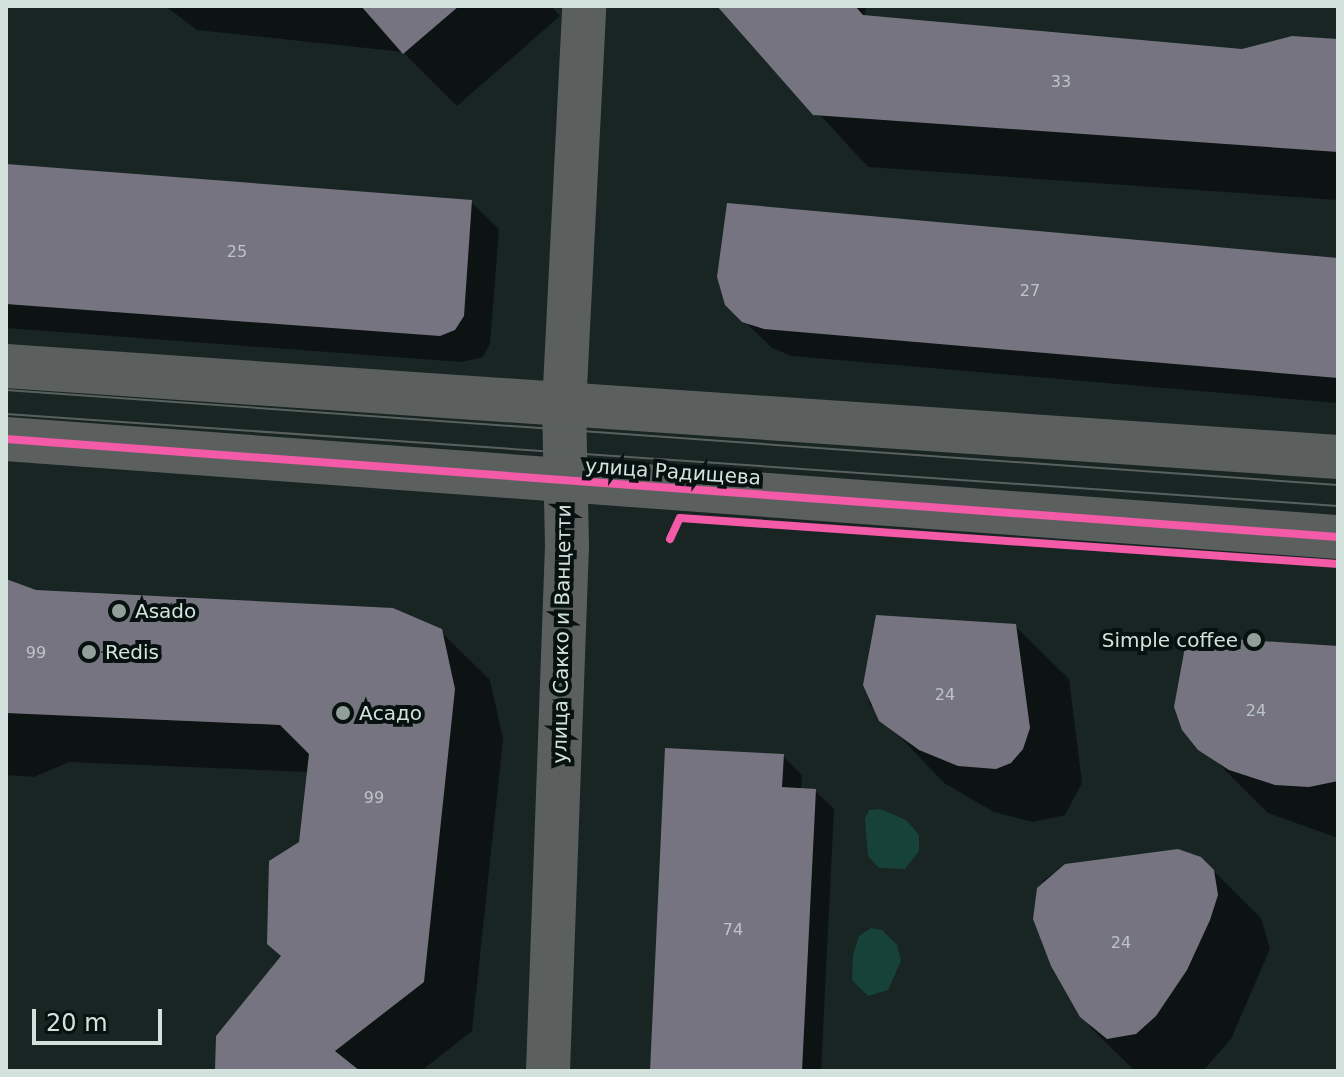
<!DOCTYPE html>
<meta charset="utf-8">
<style>
body{margin:0}
#map{position:relative;width:1344px;height:1077px;overflow:hidden;background:#182522;font-family:"DejaVu Sans",sans-serif}
div>[style]{position:absolute}
[style*='--x']{left:calc(var(--x)*1px);top:calc(var(--y)*1px);width:calc(var(--w)*1px);rotate:calc(var(--a)*1deg)}
.green>*{inset:0;background:#17423a}
.shadow>*{inset:0;background:#0007}
.building>*{inset:0;background:#767481}
.secondary>*{height:44px;margin:-22px;padding:0 22px;transform-origin:22px;border-radius:22px;background:#5b605f}
.tram>*{height:2px;margin:-1px;padding:0 1px;transform-origin:1px;border-radius:1px;background:#59605e}
.cycleway>*{height:8px;margin:-4px;padding:0 4px;transform-origin:4px;border-radius:4px;background:#f35aa7}
.dots>*{width:22px;height:22px;translate:-50% -50%;box-sizing:border-box;border:4px solid #07110f;border-radius:50%}
span{translate:-50% -50%;white-space:nowrap;text-align:center;line-height:1.15;-webkit-text-stroke:8px #07110f;paint-order:stroke}
.number-label{font-size:16px;color:#bcc6c7}
.number-label span{-webkit-text-stroke-width:0}
.street-label{font-size:20px;color:#d4e2de}
.poi-label{font-size:20px;color:#d4e2de}
.left{translate:0 -50%;text-align:left}
.right{translate:-100% -50%;text-align:right}
.frame{position:absolute;inset:0;border:8px solid #d4e2de;pointer-events:none}
.scale{position:absolute;left:32px;top:1009px;width:130px;height:36px;box-sizing:border-box;border:4px solid #d4e2de;border-top:0;padding-left:10px;font-size:24px;line-height:28px;white-space:nowrap;color:#d4e2de;-webkit-text-stroke:6px #07110f;paint-order:stroke}
</style>
<div id="map">
<div class="green">
<i style="clip-path:polygon(880px 809px,906px 820px,919px 835px,919px 851px,905px 869px,879px 868px,868px 856px,865px 819px,869px 810px)"></i>
<i style="clip-path:polygon(871px 928px,882px 930px,897px 945px,901px 961px,888px 990px,868px 996px,852px 980px,853px 955px,859px 936px)"></i>
</div>
<div class="shadow">
<i style="clip-path:polygon(165px 6px,551px 6px,560px 16px,457px 106px,403px 52px,197px 30px)"></i>
<i style="clip-path:polygon(720px 6px,866px 6px,865px 16px,1242px 51px,1338px 41px,1338px 200px,868px 167px)"></i>
<i style="clip-path:polygon(6px 166px,471px 202px,499px 229px,490px 344px,483px 357px,461px 362px,6px 328px)"></i>
<i style="clip-path:polygon(1338px 260px,1338px 403px,792px 356px,772px 348px,727px 304px)"></i>
<i style="clip-path:polygon(6px 582px,36px 592px,440px 631px,490px 680px,503px 739px,472px 1031px,421px 1071px,217px 1071px,283px 957px,309px 772px,69px 762px,34px 777px,6px 775px)"></i>
<i style="clip-path:polygon(1015px 626px,1069px 679px,1082px 783px,1065px 815px,1033px 822px,994px 812px,944px 783px,870px 705px,866px 680px)"></i>
<i style="clip-path:polygon(1338px 648px,1338px 838px,1268px 813px,1184px 729px)"></i>
<i style="clip-path:polygon(783px 756px,802px 775px,801px 790px,815px 791px,834px 809px,821px 1071px,652px 1071px)"></i>
<i style="clip-path:polygon(1177px 851px,1207px 864px,1261px 918px,1270px 949px,1231px 1039px,1203px 1071px,1135px 1071px,1090px 1027px,1065px 990px,1036px 924px,1036px 897px,1044px 880px,1066px 866px)"></i>
</div>
<div class="building">
<i style="clip-path:polygon(361px 6px,459px 6px,403px 54px)"></i>
<i style="clip-path:polygon(717px 6px,855px 6px,863px 15px,1242px 49px,1292px 36px,1338px 39px,1338px 152px,813px 115px)"></i>
<i style="clip-path:polygon(6px 164px,472px 200px,464px 316px,455px 330px,440px 336px,6px 304px)"></i>
<i style="clip-path:polygon(727px 203px,1338px 258px,1338px 378px,764px 329px,742px 322px,725px 305px,717px 277px)"></i>
<i style="clip-path:polygon(6px 579px,36px 590px,393px 608px,442px 629px,455px 689px,424px 982px,335px 1051px,360px 1071px,215px 1071px,216px 1036px,281px 956px,267px 944px,269px 861px,299px 842px,309px 754px,280px 725px,6px 713px)"></i>
<i style="clip-path:polygon(876px 615px,1016px 624px,1030px 728px,1023px 749px,1011px 763px,996px 769px,958px 766px,919px 750px,879px 721px,863px 685px)"></i>
<i style="clip-path:polygon(1187px 636px,1338px 646px,1338px 781px,1309px 787px,1275px 785px,1229px 770px,1198px 750px,1182px 730px,1174px 707px)"></i>
<i style="clip-path:polygon(665px 748px,784px 754px,782px 787px,816px 789px,802px 1071px,650px 1071px)"></i>
<i style="clip-path:polygon(1178px 849px,1201px 857px,1214px 870px,1218px 895px,1210px 920px,1187px 970px,1156px 1016px,1136px 1034px,1107px 1039px,1080px 1017px,1051px 966px,1033px 919px,1037px 888px,1065px 864px)"></i>
</div>
<div class="secondary">
<i style="--x:6;--y:366;--w:1335;--a:3.91"></i>
<i style="--x:6;--y:439;--w:1336;--a:4.21"></i>
<i style="--x:548;--y:1071;--w:525;--a:-87.93"></i>
<i style="--x:567;--y:546;--w:139;--a:-91.2"></i>
<i style="--x:564;--y:407;--w:401;--a:-87.1"></i>
</div>
<div class="tram">
<i style="--x:6;--y:390;--w:1335;--a:4.08"></i>
<i style="--x:6;--y:414;--w:1335;--a:3.95"></i>
</div>
<div class="cycleway">
<i style="--x:6;--y:439;--w:1336;--a:4.21"></i>
<i style="--x:670;--y:539;--w:23;--a:-65"></i>
<i style="--x:680;--y:518;--w:660;--a:4"></i>
</div>
<div class="dots">
<i style="left:119px;top:611px;background:#92a09c"></i>
<i style="left:1254px;top:640px;background:#92a09c"></i>
<i style="left:89px;top:652px;background:#92a09c"></i>
<i style="left:343px;top:713px;background:#92a09c"></i>
</div>
<div class="number-label">
<span style="left:1061px;top:82px">33</span>
<span style="left:237px;top:252px">25</span>
<span style="left:1030px;top:291px">27</span>
<span style="left:36px;top:653px">99</span>
<span style="left:945px;top:695px">24</span>
<span style="left:1256px;top:711px">24</span>
<span style="left:374px;top:798px">99</span>
<span style="left:733px;top:930px">74</span>
<span style="left:1121px;top:943px">24</span>
</div>
<div class="street-label">
<span style="left:673px;top:472px;rotate:4deg">улица Радищева</span>
<span style="left:562px;top:634px;rotate:-89deg">улица Сакко и Ванцетти</span>
</div>
<div class="poi-label">
<span class="left" style="left:135px;top:611px">Asado</span>
<span class="right" style="left:1238px;top:640px">Simple coffee</span>
<span class="left" style="left:105px;top:652px">Redis</span>
<span class="left" style="left:359px;top:713px">Асадо</span>
</div>
<div class="frame"></div>
<div class="scale">20 m</div>
</div>
